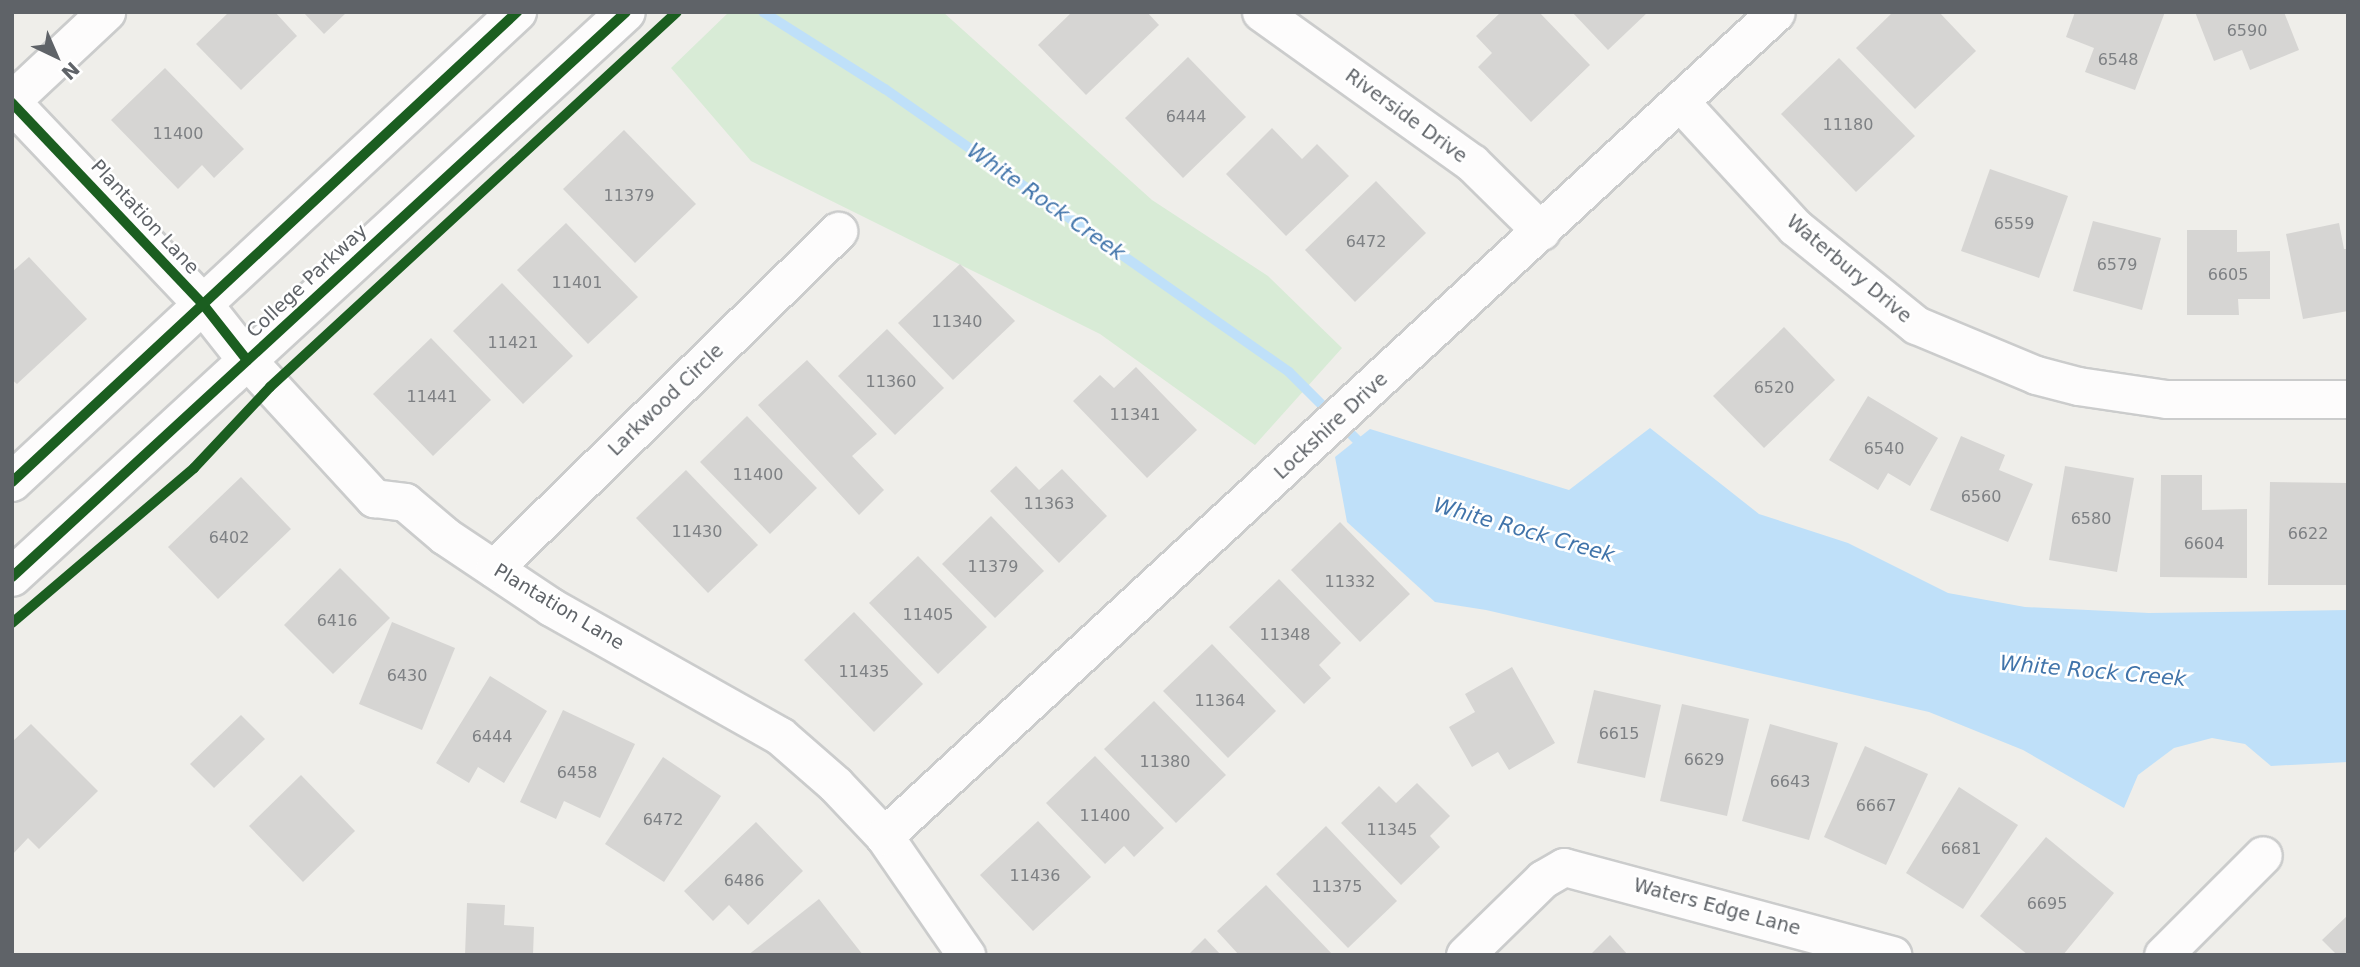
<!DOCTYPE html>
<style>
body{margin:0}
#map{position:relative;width:2360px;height:967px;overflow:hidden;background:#efeeea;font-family:"DejaVu Sans",sans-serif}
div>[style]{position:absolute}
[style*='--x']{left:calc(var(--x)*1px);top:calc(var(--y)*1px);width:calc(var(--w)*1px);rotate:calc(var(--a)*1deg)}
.green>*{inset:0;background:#d8ebd6}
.water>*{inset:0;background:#bfe0f9}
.stream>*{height:10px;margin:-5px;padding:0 5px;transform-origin:5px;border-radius:5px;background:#bfe0f9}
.building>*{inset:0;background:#d6d5d3}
.roads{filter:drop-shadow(2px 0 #cbcccc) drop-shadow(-2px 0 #cbcccc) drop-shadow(0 2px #cbcccc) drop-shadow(0 -2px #cbcccc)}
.minor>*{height:37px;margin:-18.5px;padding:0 18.5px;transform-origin:18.5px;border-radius:18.5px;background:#fdfcfc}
.tertiary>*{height:38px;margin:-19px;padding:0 19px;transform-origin:19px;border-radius:19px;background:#fdfcfc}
.secondary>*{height:38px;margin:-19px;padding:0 19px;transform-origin:19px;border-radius:19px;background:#fdfcfc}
.cycleway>*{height:10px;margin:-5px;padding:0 5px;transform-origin:5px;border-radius:5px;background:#1b5e20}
span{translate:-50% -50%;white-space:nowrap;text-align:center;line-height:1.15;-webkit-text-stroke:5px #fff;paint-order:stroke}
.number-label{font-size:16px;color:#7e8184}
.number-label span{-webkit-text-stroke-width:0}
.street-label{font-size:19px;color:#5f6368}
.water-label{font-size:21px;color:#4174aa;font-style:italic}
.frame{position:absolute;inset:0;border:14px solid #5f6368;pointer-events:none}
.north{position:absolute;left:21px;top:21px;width:70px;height:70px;-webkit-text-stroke:5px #fff;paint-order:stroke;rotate:136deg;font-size:19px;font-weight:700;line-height:28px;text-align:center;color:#5f6368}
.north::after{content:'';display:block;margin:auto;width:24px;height:32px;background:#5f6368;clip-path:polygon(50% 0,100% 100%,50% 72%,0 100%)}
</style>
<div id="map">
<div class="green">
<i style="clip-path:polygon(729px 12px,943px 12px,1152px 200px,1268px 276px,1342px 348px,1255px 445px,1100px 334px,751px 161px,671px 68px)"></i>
</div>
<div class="water">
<i style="clip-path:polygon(1650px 428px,1759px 514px,1848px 543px,1948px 593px,2025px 607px,2149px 613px,2348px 610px,2348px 762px,2271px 766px,2245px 744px,2212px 738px,2174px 748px,2138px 775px,2124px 808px,2023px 750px,1929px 712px,1486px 610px,1435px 602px,1347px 522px,1335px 457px,1370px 429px,1569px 490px)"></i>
</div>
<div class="stream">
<i style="--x:763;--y:12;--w:144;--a:32.3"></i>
<i style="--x:885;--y:89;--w:493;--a:35"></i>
<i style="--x:1289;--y:372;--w:110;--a:45"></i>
</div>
<div class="building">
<i style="clip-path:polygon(229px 12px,275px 12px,297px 36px,241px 90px,196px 44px)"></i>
<i style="clip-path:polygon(303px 12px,347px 12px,324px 34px)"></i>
<i style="clip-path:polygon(1072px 12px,1147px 12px,1159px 25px,1086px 95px,1038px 45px)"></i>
<i style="clip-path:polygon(1501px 12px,1539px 12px,1590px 65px,1531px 122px,1478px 67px,1492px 53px,1476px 36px)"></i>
<i style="clip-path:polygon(1572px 12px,1648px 12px,1608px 50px)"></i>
<i style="clip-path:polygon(1893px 12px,1939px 12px,1976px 51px,1915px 109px,1856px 48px)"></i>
<i style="clip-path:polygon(2075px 12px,2165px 12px,2135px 90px,2085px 72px,2094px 48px,2066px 37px)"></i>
<i style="clip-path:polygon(2195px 12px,2284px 12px,2299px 50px,2250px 70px,2242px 50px,2214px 61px)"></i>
<i style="clip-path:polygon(1188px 57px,1246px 117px,1183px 178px,1125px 118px)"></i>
<i style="clip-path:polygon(1839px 58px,1915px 136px,1856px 192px,1781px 114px)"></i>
<i style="clip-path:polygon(165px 68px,244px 149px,214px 178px,202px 165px,178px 189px,111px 120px)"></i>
<i style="clip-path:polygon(1272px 128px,1302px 159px,1317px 144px,1349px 176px,1286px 236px,1226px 174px)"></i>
<i style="clip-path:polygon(624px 130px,696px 204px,635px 263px,563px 189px)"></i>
<i style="clip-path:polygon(1990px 169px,2068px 196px,2039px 278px,1961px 251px)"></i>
<i style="clip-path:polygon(1376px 181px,1426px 233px,1355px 302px,1305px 250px)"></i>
<i style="clip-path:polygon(2093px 221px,2161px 238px,2142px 310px,2073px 291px)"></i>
<i style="clip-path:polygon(566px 223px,638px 297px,588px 344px,517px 270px)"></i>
<i style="clip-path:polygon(2339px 223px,2344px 249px,2348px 249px,2348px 311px,2303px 319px,2286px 234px)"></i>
<i style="clip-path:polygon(2187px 230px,2237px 230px,2237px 252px,2270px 251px,2270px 299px,2238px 299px,2239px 315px,2187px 315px)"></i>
<i style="clip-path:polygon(29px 257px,87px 319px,17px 384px,12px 380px,12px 272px)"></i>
<i style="clip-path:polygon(960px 264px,1015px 321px,953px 380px,898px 323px)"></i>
<i style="clip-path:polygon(502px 283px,573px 356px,523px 404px,453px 331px)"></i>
<i style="clip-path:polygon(1784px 327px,1835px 380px,1764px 448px,1713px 396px)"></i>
<i style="clip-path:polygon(887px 329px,944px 388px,895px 435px,838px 376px)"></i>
<i style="clip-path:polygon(431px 338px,491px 400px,433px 456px,373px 394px)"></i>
<i style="clip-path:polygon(807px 360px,877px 434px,852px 456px,884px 490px,859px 515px,758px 405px)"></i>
<i style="clip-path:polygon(1136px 367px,1197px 430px,1147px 478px,1073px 401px,1100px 375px,1114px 388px)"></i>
<i style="clip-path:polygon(1868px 396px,1938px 438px,1910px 486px,1888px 473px,1878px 490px,1829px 460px)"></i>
<i style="clip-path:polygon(747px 416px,817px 488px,770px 534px,700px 462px)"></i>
<i style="clip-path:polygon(1961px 436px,2005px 455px,1999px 470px,2033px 484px,2008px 542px,1930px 510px)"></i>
<i style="clip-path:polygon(1016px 466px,1039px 490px,1062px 469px,1107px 516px,1059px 563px,990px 491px)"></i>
<i style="clip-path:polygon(2065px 466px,2134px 478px,2117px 572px,2049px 560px)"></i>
<i style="clip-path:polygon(686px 470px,758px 545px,708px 593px,636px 518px)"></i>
<i style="clip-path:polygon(2161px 475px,2202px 475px,2202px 510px,2247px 509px,2247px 578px,2160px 577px)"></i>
<i style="clip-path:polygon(241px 477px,291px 529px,218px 599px,168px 547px)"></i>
<i style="clip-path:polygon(2270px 482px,2348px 483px,2348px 585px,2268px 585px)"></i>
<i style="clip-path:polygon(991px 516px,1044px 571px,995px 618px,942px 564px)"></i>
<i style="clip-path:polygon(1340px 522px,1410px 594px,1360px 642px,1291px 570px)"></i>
<i style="clip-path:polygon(918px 556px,987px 627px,938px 674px,869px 603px)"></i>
<i style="clip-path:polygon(340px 568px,390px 618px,333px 674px,284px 625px)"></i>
<i style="clip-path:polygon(1279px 579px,1341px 643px,1319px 665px,1331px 678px,1304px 704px,1229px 627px)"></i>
<i style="clip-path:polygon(854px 612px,923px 684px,874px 732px,804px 660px)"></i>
<i style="clip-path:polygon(392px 622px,455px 648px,422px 730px,359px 704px)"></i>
<i style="clip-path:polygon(1212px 644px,1276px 711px,1228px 758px,1163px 691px)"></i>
<i style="clip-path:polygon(1512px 667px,1555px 743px,1509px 770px,1498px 752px,1472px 767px,1449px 727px,1475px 712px,1465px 694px)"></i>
<i style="clip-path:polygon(490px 676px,547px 711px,504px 783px,478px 767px,469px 783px,436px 763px)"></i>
<i style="clip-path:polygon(1594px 690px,1661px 705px,1645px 778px,1577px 763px)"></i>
<i style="clip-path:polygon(1154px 701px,1226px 775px,1176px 823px,1104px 749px)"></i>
<i style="clip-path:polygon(1682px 704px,1749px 719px,1727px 816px,1660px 801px)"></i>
<i style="clip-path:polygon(563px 710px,635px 744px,600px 818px,564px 801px,556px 819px,520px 802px)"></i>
<i style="clip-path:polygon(241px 715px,265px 739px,214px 788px,190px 764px)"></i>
<i style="clip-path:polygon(31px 724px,98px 791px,39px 849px,28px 838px,12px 855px,12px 742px)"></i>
<i style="clip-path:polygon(1770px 724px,1838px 743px,1809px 840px,1742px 821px)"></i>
<i style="clip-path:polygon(1865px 746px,1928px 774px,1886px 865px,1824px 837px)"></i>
<i style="clip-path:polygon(1095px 756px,1164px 828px,1134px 857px,1124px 846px,1105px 864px,1046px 803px)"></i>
<i style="clip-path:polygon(663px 757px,721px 796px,664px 882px,605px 844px)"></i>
<i style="clip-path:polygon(301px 775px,355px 831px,303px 882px,249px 826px)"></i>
<i style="clip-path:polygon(1417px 783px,1450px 816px,1430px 836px,1440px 847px,1401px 885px,1341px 823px,1379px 786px,1396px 803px)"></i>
<i style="clip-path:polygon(1959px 787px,2018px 825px,1963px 909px,1906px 873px)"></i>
<i style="clip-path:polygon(1038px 821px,1091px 877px,1033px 931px,980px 875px)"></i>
<i style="clip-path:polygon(756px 822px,803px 871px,748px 925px,729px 905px,713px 921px,684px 891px)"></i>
<i style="clip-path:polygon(1326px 826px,1397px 901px,1348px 948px,1276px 874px)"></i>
<i style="clip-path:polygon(2046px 837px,2114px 893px,2063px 955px,2028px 955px,1980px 916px)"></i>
<i style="clip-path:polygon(1266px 885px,1333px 955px,1239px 955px,1217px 931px)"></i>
<i style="clip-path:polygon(819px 899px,863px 955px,748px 955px)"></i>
<i style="clip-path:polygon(467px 903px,505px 905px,504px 925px,534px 927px,533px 955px,465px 955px)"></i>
<i style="clip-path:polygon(2348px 915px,2348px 955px,2337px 955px,2322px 940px)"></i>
<i style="clip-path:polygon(1610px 935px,1628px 955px,1590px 955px)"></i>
<i style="clip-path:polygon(1205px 938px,1221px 955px,1188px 955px)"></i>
</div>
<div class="roads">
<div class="minor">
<i style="--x:1261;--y:12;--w:259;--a:35.6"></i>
<i style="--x:1472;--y:163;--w:97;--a:44.6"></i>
<i style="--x:12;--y:100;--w:129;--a:-43.1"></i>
<i style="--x:1680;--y:102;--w:170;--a:47.4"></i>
<i style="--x:1795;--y:227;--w:156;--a:39"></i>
<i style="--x:1916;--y:325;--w:130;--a:22.6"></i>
<i style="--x:2036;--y:375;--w:43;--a:14.7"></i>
<i style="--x:2078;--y:386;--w:89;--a:8.4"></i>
<i style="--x:2166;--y:399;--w:182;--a:0"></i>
<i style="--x:247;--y:360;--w:188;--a:47.4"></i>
<i style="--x:374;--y:498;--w:31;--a:7"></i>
<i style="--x:405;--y:502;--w:52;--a:40.4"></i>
<i style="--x:445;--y:536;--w:128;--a:33.8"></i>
<i style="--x:551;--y:607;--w:263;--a:29.4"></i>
<i style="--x:780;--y:736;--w:73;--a:41.1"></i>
<i style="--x:835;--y:784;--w:71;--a:46.7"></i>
<i style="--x:884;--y:836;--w:145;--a:55.4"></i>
<i style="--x:494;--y:568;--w:482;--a:-44.4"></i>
<i style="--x:884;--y:836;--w:1214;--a:-42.73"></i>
<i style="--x:1465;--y:955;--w:109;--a:-44.3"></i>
<i style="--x:1543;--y:879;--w:24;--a:-30"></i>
<i style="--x:1564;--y:867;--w:340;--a:15"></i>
<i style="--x:2163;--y:955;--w:141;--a:-45"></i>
</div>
<div class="tertiary">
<i style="--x:12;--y:103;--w:276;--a:46.5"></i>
<i style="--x:202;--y:303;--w:73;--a:51.7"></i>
</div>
<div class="secondary">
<i style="--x:12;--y:482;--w:690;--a:-42.94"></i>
<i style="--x:12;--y:577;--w:834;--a:-42.62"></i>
</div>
</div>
<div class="cycleway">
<i style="--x:12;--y:103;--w:276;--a:46.5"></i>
<i style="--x:202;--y:303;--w:73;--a:51.7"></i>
<i style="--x:12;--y:482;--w:690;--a:-42.94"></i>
<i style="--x:12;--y:577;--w:834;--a:-42.62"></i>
<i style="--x:12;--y:623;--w:239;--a:-40.4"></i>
<i style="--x:194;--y:468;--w:111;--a:-46.8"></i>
<i style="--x:270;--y:387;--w:553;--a:-42.66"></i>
</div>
<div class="number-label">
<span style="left:2247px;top:31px">6590</span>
<span style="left:2118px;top:60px">6548</span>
<span style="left:1186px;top:117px">6444</span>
<span style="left:1848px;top:125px">11180</span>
<span style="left:178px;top:134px">11400</span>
<span style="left:629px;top:196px">11379</span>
<span style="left:2014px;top:224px">6559</span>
<span style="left:1366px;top:242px">6472</span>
<span style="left:2117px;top:265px">6579</span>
<span style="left:2228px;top:275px">6605</span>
<span style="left:577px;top:283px">11401</span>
<span style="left:957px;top:322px">11340</span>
<span style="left:513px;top:343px">11421</span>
<span style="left:891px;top:382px">11360</span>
<span style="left:1774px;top:388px">6520</span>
<span style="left:432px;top:397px">11441</span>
<span style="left:1135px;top:415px">11341</span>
<span style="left:1884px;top:449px">6540</span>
<span style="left:758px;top:475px">11400</span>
<span style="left:1981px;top:497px">6560</span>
<span style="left:1049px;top:504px">11363</span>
<span style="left:2091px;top:519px">6580</span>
<span style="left:697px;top:532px">11430</span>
<span style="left:2308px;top:534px">6622</span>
<span style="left:229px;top:538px">6402</span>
<span style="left:2204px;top:544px">6604</span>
<span style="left:993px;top:567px">11379</span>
<span style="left:1350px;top:582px">11332</span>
<span style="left:928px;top:615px">11405</span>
<span style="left:337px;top:621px">6416</span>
<span style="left:1285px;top:635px">11348</span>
<span style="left:864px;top:672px">11435</span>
<span style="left:407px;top:676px">6430</span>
<span style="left:1220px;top:701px">11364</span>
<span style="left:1619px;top:734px">6615</span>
<span style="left:492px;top:737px">6444</span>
<span style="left:1704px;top:760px">6629</span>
<span style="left:1165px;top:762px">11380</span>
<span style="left:577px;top:773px">6458</span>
<span style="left:1790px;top:782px">6643</span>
<span style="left:1876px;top:806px">6667</span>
<span style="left:1105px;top:816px">11400</span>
<span style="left:663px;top:820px">6472</span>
<span style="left:1392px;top:830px">11345</span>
<span style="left:1961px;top:849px">6681</span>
<span style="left:1035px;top:876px">11436</span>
<span style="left:744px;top:881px">6486</span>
<span style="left:1337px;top:887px">11375</span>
<span style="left:2047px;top:904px">6695</span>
</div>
<div class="street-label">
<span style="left:1406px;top:116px;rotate:36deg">Riverside Drive</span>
<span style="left:145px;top:217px;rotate:47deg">Plantation Lane</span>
<span style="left:1849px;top:269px;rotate:40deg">Waterbury Drive</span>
<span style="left:307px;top:281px;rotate:-43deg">College Parkway</span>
<span style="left:666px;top:400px;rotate:-44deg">Larkwood Circle</span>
<span style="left:1331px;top:426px;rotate:-43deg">Lockshire Drive</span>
<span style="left:559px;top:607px;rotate:31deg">Plantation Lane</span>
<span style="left:1717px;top:907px;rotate:15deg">Waters Edge Lane</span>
</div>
<div class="water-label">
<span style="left:1046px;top:202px;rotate:35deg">White Rock Creek</span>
<span style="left:1524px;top:530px;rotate:16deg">White Rock Creek</span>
<span style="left:2093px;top:671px;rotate:5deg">White Rock Creek</span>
</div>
<div class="frame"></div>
<div class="north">N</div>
</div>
